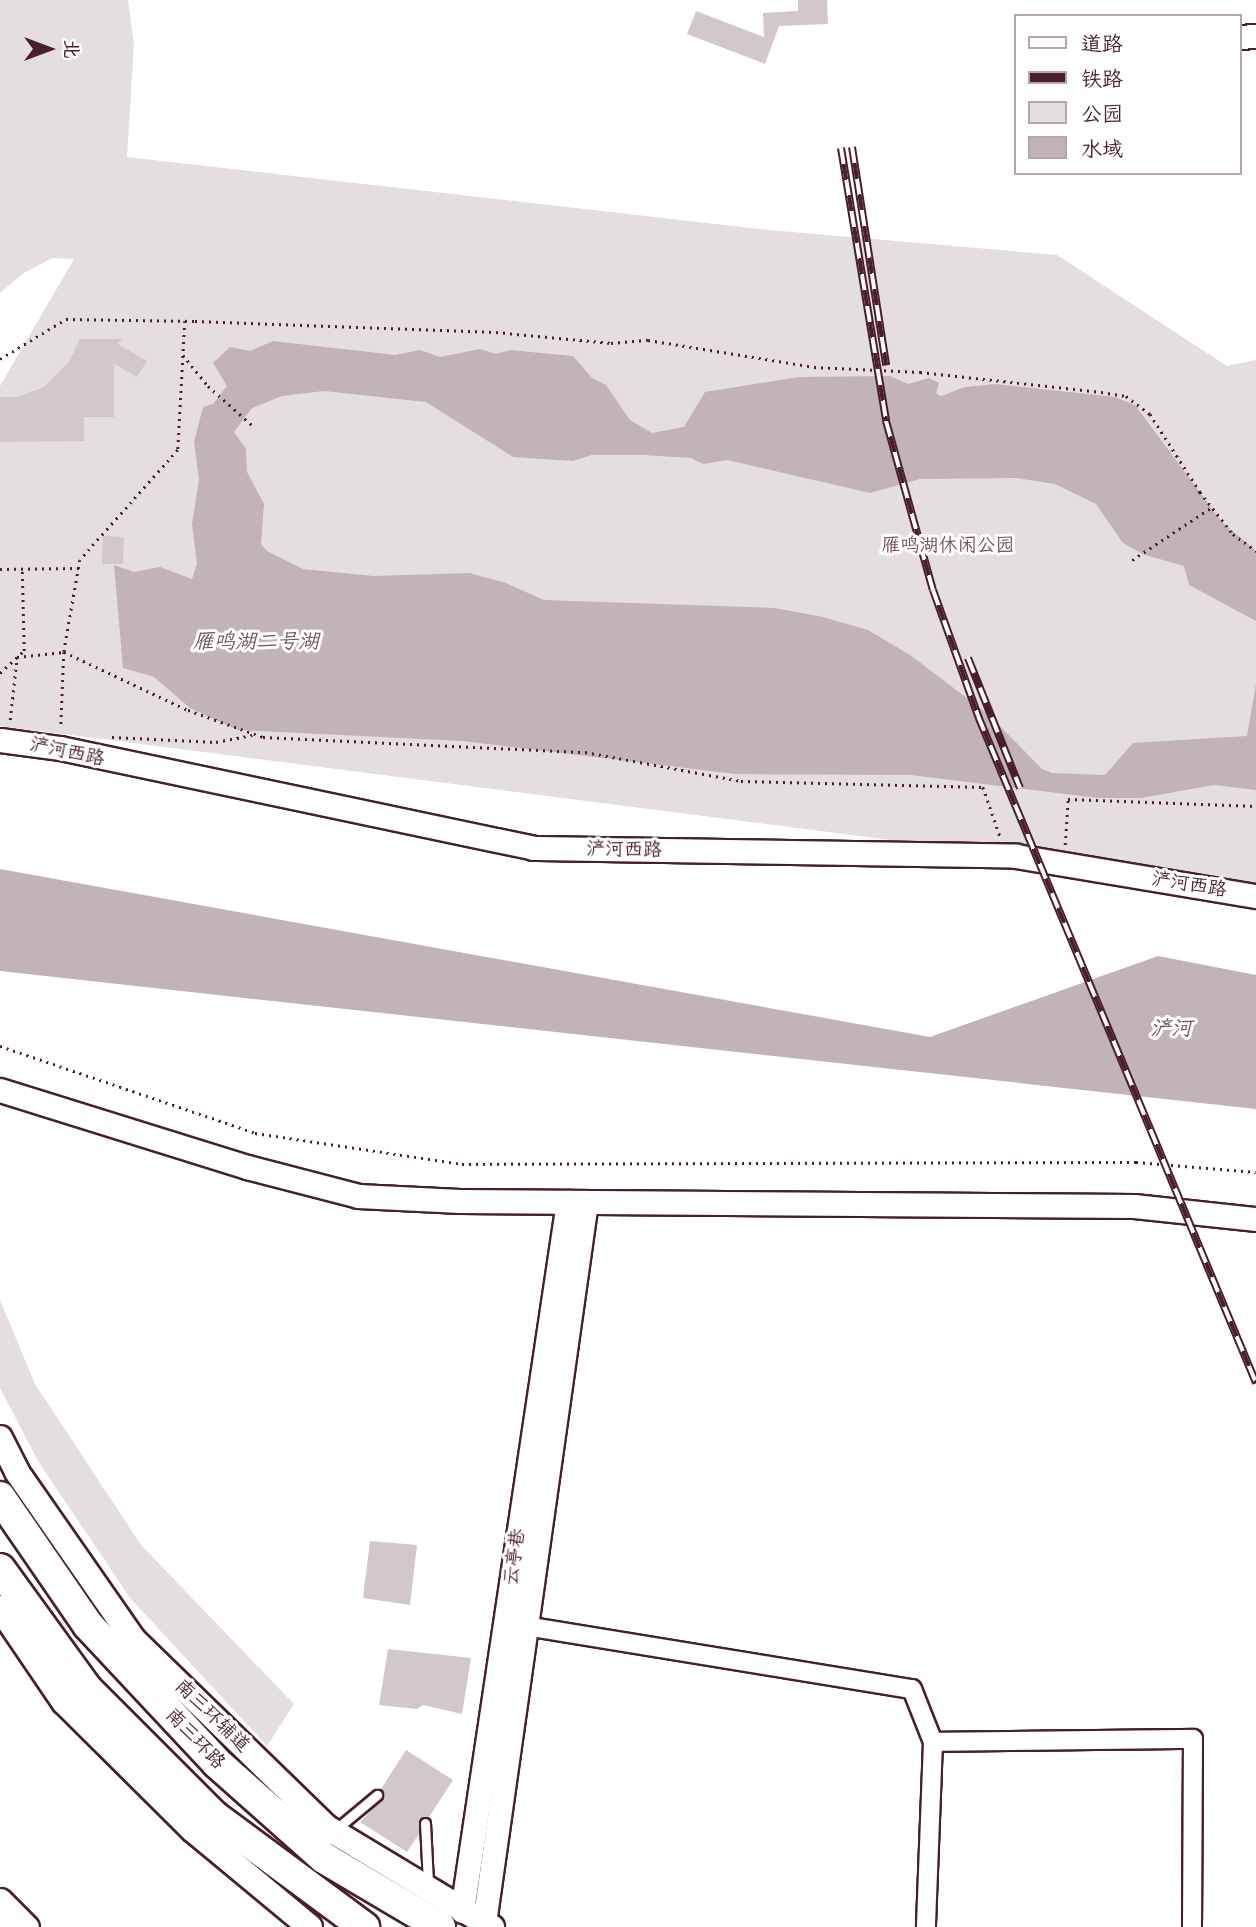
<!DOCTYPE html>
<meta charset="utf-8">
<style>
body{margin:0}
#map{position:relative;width:1256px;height:1927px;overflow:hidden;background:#fff;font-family:"Balsamiq Sans","LXGW WenKai TC",sans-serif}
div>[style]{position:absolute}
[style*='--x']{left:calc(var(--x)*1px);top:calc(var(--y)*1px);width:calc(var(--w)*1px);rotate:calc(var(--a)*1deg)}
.green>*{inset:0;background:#e5dee0}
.water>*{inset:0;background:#c1b3b6}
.building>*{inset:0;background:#d2c7cb}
.path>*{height:2.5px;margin-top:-1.25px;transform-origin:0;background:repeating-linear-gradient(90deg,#4a1f2b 0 2px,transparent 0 7px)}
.roads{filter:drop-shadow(2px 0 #4a1f2b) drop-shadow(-2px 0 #4a1f2b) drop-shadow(0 2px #4a1f2b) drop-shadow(0 -2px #4a1f2b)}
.service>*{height:9px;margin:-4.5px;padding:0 4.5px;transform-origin:4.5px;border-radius:4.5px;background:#fff}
.minor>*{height:18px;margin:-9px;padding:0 9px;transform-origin:9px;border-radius:9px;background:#fff}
.tertiary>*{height:23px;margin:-11.5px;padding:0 11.5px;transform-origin:11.5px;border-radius:11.5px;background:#fff}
.secondary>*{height:24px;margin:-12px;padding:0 12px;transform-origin:12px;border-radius:12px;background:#fff}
.trunk>*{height:30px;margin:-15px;padding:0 15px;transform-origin:15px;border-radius:15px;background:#fff}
.rail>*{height:8px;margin-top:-4px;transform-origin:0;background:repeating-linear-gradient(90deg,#fff 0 16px,#4a1f2b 0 32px);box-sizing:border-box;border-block:2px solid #4a1f2b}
span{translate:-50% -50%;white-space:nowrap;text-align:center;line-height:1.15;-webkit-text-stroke:6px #fff;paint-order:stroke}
.park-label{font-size:19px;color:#714f58}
.street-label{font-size:19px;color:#4a1f2b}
.water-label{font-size:21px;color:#74535c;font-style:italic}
.legend{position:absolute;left:1014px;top:14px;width:228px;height:161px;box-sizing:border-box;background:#fff;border:2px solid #b7a5aa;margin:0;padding:9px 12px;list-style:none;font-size:21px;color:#4a1f2b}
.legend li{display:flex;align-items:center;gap:14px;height:35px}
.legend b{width:35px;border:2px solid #b7a5aa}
.north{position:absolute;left:14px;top:14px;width:70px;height:70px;-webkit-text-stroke:5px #fff;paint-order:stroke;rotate:90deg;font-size:19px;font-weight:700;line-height:28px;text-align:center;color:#4a1f2b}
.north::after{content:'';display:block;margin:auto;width:24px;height:32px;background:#4a1f2b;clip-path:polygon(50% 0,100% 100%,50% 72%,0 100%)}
</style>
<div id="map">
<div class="green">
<i style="clip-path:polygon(0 0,128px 0,134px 44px,127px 157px,769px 230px,1057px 255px,1227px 366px,1256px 360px,1256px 895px,1016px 856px,0 726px,0 386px,74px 259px,52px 258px,24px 273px,0 293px)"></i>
<i style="clip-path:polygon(0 1300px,35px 1384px,141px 1545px,294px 1704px,267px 1746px,130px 1598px,38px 1461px,0 1388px)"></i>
</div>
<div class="water">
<i style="clip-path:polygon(273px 341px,395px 355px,420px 350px,440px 357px,480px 349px,496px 354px,510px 350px,573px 356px,592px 378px,606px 385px,630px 420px,652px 433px,684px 427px,705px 392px,799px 377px,890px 376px,908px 384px,929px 378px,939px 383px,936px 393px,941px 396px,965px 387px,995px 384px,1115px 397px,1135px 405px,1222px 522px,1256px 551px,1256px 621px,1189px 585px,1184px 566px,1145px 555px,1123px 543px,1096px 504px,1055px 484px,1016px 478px,920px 479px,870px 493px,727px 460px,703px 464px,691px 458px,643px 455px,592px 455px,573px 461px,513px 457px,426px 402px,324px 391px,282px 396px,252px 408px,234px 432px,246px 449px,247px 472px,264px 504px,261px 544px,267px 551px,303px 569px,373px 576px,469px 573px,506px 583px,544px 600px,775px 608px,823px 617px,868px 630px,910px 655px,988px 714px,1042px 769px,1052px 773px,1105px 775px,1133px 743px,1247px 736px,1256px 684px,1256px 790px,1214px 785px,1141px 798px,1098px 798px,911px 775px,735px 774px,462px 741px,238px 730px,190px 708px,154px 677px,123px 668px,114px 565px,134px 572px,160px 567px,192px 579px,197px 564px,192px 524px,199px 479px,194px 442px,203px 407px,213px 404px,227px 386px,213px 363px,230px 347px,250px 351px)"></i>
<i style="clip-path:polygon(0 869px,930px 1037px,1158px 956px,1256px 975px,1256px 1109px,0 971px)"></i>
</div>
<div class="building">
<i style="clip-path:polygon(798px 0,827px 0,828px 24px,779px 26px,765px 64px,687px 34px,696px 11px,764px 37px,763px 13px,798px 11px)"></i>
<i style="clip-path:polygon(80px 339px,122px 339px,118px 344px,147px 361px,137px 377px,114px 364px,114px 417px,84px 417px,84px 441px,0 442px,0 397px,18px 397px,44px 387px,69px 362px)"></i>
<i style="clip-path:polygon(103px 536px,124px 537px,123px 564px,102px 564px)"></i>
<i style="clip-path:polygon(370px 1541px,417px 1545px,410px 1605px,363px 1598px)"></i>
<i style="clip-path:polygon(388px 1649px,471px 1658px,462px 1714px,423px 1705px,417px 1709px,379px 1705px)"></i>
<i style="clip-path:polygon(406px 1750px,453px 1780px,429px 1817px,419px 1819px,419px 1834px,407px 1852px,360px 1822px,383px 1798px,381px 1789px)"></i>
</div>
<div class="path">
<i style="--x:185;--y:321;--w:129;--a:93.1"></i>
<i style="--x:178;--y:450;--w:147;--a:131.7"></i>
<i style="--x:80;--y:560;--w:93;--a:99.9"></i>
<i style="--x:64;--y:652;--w:137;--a:25.1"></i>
<i style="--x:188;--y:710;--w:80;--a:19.8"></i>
<i style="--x:263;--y:737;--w:322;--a:2.7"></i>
<i style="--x:585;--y:752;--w:159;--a:10.5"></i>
<i style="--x:741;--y:781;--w:242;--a:1.4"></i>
<i style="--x:983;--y:787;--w:52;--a:70.9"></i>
<i style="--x:183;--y:355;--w:40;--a:51"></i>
<i style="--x:208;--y:386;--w:59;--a:41.6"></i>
<i style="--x:0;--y:359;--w:77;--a:-31.2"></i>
<i style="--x:66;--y:319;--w:129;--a:0.9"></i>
<i style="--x:195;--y:321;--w:301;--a:2.1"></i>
<i style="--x:496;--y:332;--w:116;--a:5.5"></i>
<i style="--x:611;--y:343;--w:37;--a:-5"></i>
<i style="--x:648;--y:340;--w:168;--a:9.2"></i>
<i style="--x:814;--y:367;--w:106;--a:2.7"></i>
<i style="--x:920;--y:372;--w:182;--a:6.3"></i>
<i style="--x:1101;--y:392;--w:25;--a:9"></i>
<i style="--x:1126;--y:396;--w:30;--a:37"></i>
<i style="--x:1150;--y:414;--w:93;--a:57.3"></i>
<i style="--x:1200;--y:492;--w:53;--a:51.8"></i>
<i style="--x:1233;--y:534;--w:29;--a:36"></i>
<i style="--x:1132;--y:560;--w:96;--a:-33.5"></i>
<i style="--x:0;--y:569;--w:79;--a:-0.7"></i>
<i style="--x:0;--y:673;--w:33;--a:-43"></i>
<i style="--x:24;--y:651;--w:82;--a:-91.4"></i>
<i style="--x:10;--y:720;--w:63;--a:-83.7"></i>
<i style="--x:17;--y:657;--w:47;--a:-6.1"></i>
<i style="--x:64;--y:652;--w:75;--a:92.3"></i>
<i style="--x:112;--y:737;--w:104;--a:2.8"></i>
<i style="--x:216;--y:742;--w:37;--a:-11"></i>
<i style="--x:1065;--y:845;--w:46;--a:-86.3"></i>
<i style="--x:1068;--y:799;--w:188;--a:2.1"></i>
<i style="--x:0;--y:1046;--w:269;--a:18.8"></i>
<i style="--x:255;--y:1133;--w:209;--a:8.5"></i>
<i style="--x:462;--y:1164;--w:674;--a:-0.17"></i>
<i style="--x:1136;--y:1162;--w:120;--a:4.8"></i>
</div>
<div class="roads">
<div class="service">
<i style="--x:425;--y:1823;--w:60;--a:87.1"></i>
<i style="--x:335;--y:1830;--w:55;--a:-39.8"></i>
</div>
<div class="minor">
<i style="--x:526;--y:1626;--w:391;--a:9.3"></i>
<i style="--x:912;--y:1689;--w:57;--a:68.4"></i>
<i style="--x:933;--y:1742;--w:185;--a:92.2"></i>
<i style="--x:933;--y:1742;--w:260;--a:-0.7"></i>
<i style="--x:1193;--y:1739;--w:188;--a:90.3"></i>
</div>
<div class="tertiary">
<i style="--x:1240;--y:37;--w:16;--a:-4"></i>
<i style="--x:0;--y:740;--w:61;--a:7.6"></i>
<i style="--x:60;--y:748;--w:483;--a:11.9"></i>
<i style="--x:533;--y:848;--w:483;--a:0.9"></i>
<i style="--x:1016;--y:856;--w:243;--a:9.5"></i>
<i style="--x:0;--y:1090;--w:259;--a:17.3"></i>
<i style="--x:247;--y:1167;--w:115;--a:14.6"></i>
<i style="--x:358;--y:1196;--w:102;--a:2.8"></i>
<i style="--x:460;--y:1201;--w:674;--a:0.43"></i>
<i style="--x:1134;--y:1206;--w:123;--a:6.1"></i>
<i style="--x:0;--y:1900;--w:38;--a:45"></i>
<i style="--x:462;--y:1911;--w:717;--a:-81.5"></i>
<i style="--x:484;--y:1923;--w:728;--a:-81.95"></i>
<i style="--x:0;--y:1926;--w:1;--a:45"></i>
</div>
<div class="secondary">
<i style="--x:0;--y:1438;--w:38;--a:63"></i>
<i style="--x:17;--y:1472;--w:203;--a:55.2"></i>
<i style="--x:133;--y:1639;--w:269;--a:44.2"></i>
<i style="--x:326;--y:1827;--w:194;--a:31.1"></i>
<i style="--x:0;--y:1608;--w:114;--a:55.8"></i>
<i style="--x:64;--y:1702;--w:182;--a:44.8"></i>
<i style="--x:193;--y:1830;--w:152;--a:39.7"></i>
</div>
<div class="trunk">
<i style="--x:0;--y:1497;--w:155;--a:55.5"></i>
<i style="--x:88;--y:1625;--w:189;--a:46.9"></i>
<i style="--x:217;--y:1763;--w:143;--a:41.6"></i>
<i style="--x:324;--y:1858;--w:135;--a:30.7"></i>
<i style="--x:0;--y:1569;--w:148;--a:54.1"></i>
<i style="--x:87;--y:1689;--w:180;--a:45"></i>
<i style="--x:214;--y:1816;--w:187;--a:36.5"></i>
</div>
</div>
<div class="rail">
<i style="--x:852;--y:147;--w:221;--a:81.1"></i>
<i style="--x:841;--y:148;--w:277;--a:80.6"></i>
<i style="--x:886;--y:421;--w:175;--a:74.5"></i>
<i style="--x:933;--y:590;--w:134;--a:70.3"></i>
<i style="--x:978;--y:716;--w:723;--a:67.37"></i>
<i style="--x:968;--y:658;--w:140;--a:68.2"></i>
</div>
<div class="park-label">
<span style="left:948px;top:546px">雁鸣湖休闲公园</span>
</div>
<div class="street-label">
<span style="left:67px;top:752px;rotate:12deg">浐河西路</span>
<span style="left:624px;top:850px;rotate:1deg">浐河西路</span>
<span style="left:1189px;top:885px;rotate:9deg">浐河西路</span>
<span style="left:515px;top:1557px;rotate:-82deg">云亭巷</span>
<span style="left:212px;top:1716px;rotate:44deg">南三环辅道</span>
<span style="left:195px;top:1739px;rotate:46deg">南三环路</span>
</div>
<div class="water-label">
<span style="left:256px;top:642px">雁鸣湖二号湖</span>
<span style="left:1171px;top:1029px">浐河</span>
</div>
<ul class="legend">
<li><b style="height:9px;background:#fff"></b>道路</li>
<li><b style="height:9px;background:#4a1f2b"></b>铁路</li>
<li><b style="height:19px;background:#e5dee0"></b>公园</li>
<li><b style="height:19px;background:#c1b3b6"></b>水域</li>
</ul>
<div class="north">北</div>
</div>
